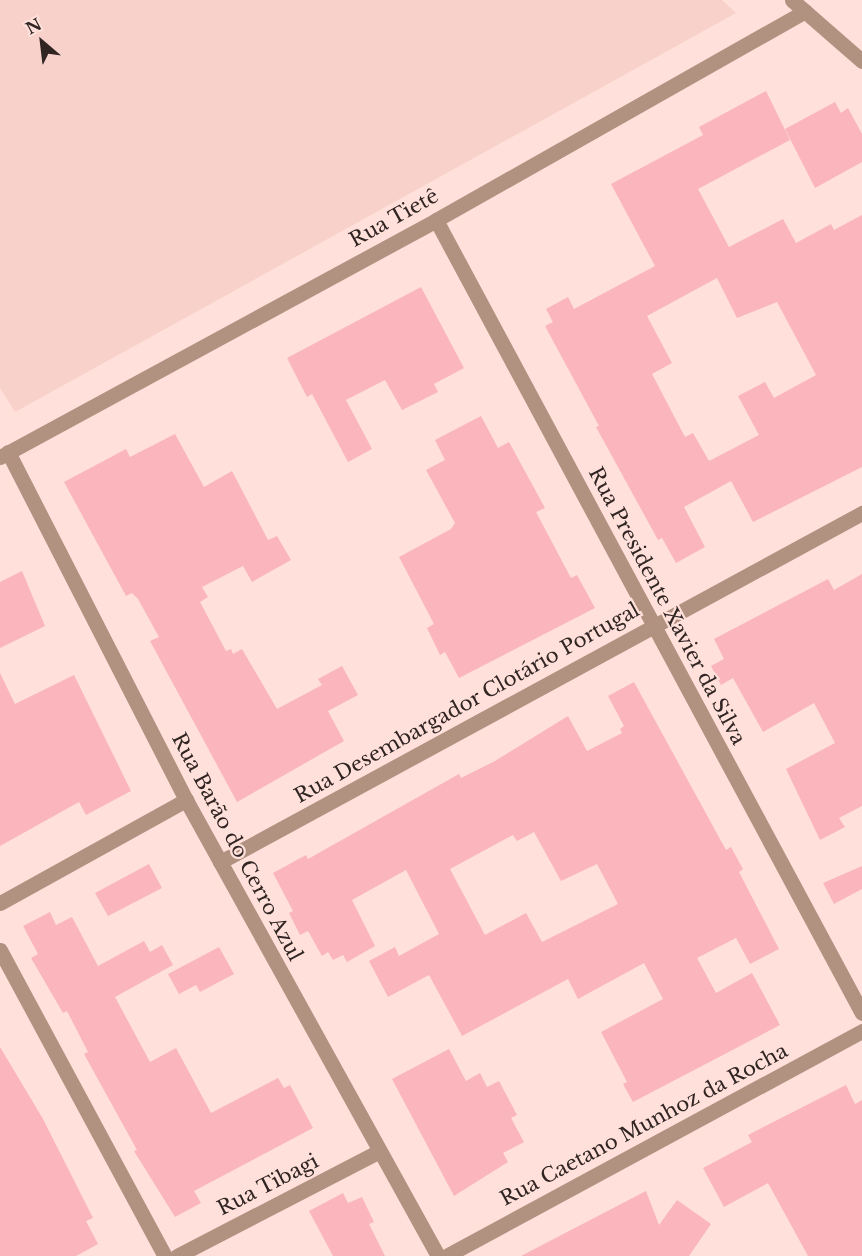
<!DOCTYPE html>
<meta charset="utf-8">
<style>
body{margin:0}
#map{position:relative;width:862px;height:1256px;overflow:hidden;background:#ffe0da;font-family:"Libre Baskerville",serif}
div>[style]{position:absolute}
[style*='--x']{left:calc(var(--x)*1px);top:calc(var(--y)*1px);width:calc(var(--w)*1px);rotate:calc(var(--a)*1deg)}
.built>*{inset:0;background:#f7d1ca}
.building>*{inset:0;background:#fab6bc}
.minor>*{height:15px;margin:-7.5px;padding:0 7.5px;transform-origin:7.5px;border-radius:7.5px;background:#b19180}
span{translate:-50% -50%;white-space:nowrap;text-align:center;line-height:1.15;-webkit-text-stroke:4.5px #ffe0da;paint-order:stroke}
.street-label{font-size:20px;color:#302523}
.north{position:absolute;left:12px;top:12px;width:60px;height:60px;-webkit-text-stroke:4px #ffe0da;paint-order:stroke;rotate:332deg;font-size:16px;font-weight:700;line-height:24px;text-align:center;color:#302523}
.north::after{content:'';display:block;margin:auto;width:21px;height:27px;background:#302523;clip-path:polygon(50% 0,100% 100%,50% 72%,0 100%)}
</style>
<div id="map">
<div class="built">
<i style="clip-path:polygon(0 0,722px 0,736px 13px,15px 412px,0 388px)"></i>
</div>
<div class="building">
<i style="clip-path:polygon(evenodd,766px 91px,790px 140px,698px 189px,729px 247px,783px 219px,796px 243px,831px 224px,834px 230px,862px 215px,862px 467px,753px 522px,731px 481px,684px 507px,705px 547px,676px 563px,662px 538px,658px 540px,596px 427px,599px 426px,545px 326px,553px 322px,546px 309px,568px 297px,574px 309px,655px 266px,611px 184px,703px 135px,699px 127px,766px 91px,717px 278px,737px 318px,777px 302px,816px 375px,774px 398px,765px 382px,738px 396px,759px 435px,709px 461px,693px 433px,685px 437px,652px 374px,672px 363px,647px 316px,717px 278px)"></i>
<i style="clip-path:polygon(835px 102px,841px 113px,848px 108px,862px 134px,862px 162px,815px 188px,785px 129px)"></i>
<i style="clip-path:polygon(421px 287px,464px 368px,434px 384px,438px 392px,402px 410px,385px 380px,346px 400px,372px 449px,348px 462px,312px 394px,307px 397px,287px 358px)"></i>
<i style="clip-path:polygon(481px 416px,498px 448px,509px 442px,545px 508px,536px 512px,571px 578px,577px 575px,595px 608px,459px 678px,445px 652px,440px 655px,427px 628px,434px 624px,399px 557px,451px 529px,455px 523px,426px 470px,445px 460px,435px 440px)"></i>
<i style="clip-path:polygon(175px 434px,204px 487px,232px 471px,268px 540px,277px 536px,291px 560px,252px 582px,243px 566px,202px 587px,208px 597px,200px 602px,226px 651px,231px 649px,233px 654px,242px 649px,277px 709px,322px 685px,318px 679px,342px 666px,358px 695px,328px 711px,344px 741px,237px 802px,150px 641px,159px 637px,138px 599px,132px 593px,126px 596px,64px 482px,126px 449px,130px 457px)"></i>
<i style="clip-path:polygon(22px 571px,45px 626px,0 648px,0 582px)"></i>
<i style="clip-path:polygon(862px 574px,862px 806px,839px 818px,845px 827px,820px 840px,786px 769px,835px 743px,814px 703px,763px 732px,733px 678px,721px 685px,711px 666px,724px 659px,714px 639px,828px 579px,834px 590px)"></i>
<i style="clip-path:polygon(0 673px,15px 704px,74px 675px,131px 791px,86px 815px,79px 802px,0 846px)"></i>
<i style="clip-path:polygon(evenodd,634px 682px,726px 850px,731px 847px,743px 869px,739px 872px,779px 949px,750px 964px,736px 938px,697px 958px,716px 993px,752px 973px,780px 1025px,633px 1102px,623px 1084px,627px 1082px,601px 1032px,663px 999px,644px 963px,578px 999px,568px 979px,462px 1036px,429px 975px,388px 997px,369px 961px,395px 947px,399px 956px,439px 934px,406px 870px,352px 900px,375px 946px,347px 962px,343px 955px,333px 960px,328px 952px,322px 956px,308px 931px,300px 935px,289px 913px,293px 911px,273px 873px,306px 855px,308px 859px,459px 774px,461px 778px,495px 761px,568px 716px,587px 751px,622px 733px,620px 729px,624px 726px,608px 696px,634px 682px,534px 832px,561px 881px,597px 864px,618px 904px,542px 942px,526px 913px,485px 935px,450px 869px,513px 835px,517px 841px,534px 832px)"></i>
<i style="clip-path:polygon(149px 864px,162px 888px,108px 916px,95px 893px)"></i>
<i style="clip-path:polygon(862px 866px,862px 889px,834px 904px,823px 883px)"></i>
<i style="clip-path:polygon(50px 912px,56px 925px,72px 917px,98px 966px,144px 941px,150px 952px,162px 945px,173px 965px,115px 997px,150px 1062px,176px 1048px,211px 1113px,278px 1078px,284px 1088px,290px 1085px,313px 1128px,194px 1191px,201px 1203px,175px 1217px,134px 1151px,137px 1150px,84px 1054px,88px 1052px,67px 1011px,63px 1013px,31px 958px,38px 954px,23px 926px)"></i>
<i style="clip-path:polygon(219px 947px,234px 974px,200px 992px,196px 985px,179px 994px,168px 974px)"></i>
<i style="clip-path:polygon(0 1047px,43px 1119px,93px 1218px,86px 1221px,98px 1244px,76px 1256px,0 1256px)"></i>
<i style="clip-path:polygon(449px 1049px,466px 1081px,480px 1073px,487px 1087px,499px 1081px,517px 1115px,511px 1118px,524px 1142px,503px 1153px,508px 1162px,454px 1196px,392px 1079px)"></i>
<i style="clip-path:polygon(846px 1085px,855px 1104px,862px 1100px,862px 1256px,808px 1256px,768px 1183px,724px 1207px,703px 1168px,752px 1142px,748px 1135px)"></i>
<i style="clip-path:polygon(646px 1191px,659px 1225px,677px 1200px,711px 1224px,689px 1256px,521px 1256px)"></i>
<i style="clip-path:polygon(343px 1193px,348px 1203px,362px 1197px,374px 1222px,369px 1224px,385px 1256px,333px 1256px,309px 1211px)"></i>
</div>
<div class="minor">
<i style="--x:792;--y:0;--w:93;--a:41.1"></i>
<i style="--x:436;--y:220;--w:900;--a:61.76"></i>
<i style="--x:8;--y:452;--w:391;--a:62.9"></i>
<i style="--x:186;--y:800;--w:521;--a:61.07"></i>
<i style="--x:0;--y:457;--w:496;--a:-28.5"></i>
<i style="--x:436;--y:220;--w:424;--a:-29.5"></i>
<i style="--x:220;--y:862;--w:731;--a:-28.53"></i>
<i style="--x:0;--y:903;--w:213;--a:-29"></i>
<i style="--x:0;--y:950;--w:348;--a:61.7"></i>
<i style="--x:177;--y:1256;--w:226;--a:-27.4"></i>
<i style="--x:446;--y:1256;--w:473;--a:-28.4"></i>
</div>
<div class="street-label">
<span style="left:394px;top:218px;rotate:-29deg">Rua Tietê</span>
<span style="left:667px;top:606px;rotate:62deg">Rua Presidente Xavier da Silva</span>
<span style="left:467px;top:703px;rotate:-29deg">Rua Desembargador Clotário Portugal</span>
<span style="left:237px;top:847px;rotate:62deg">Rua Barão do Cerro Azul</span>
<span style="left:644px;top:1125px;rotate:-28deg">Rua Caetano Munhoz da Rocha</span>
<span style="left:268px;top:1185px;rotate:-27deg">Rua Tibagi</span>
</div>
<div class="north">N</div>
</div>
